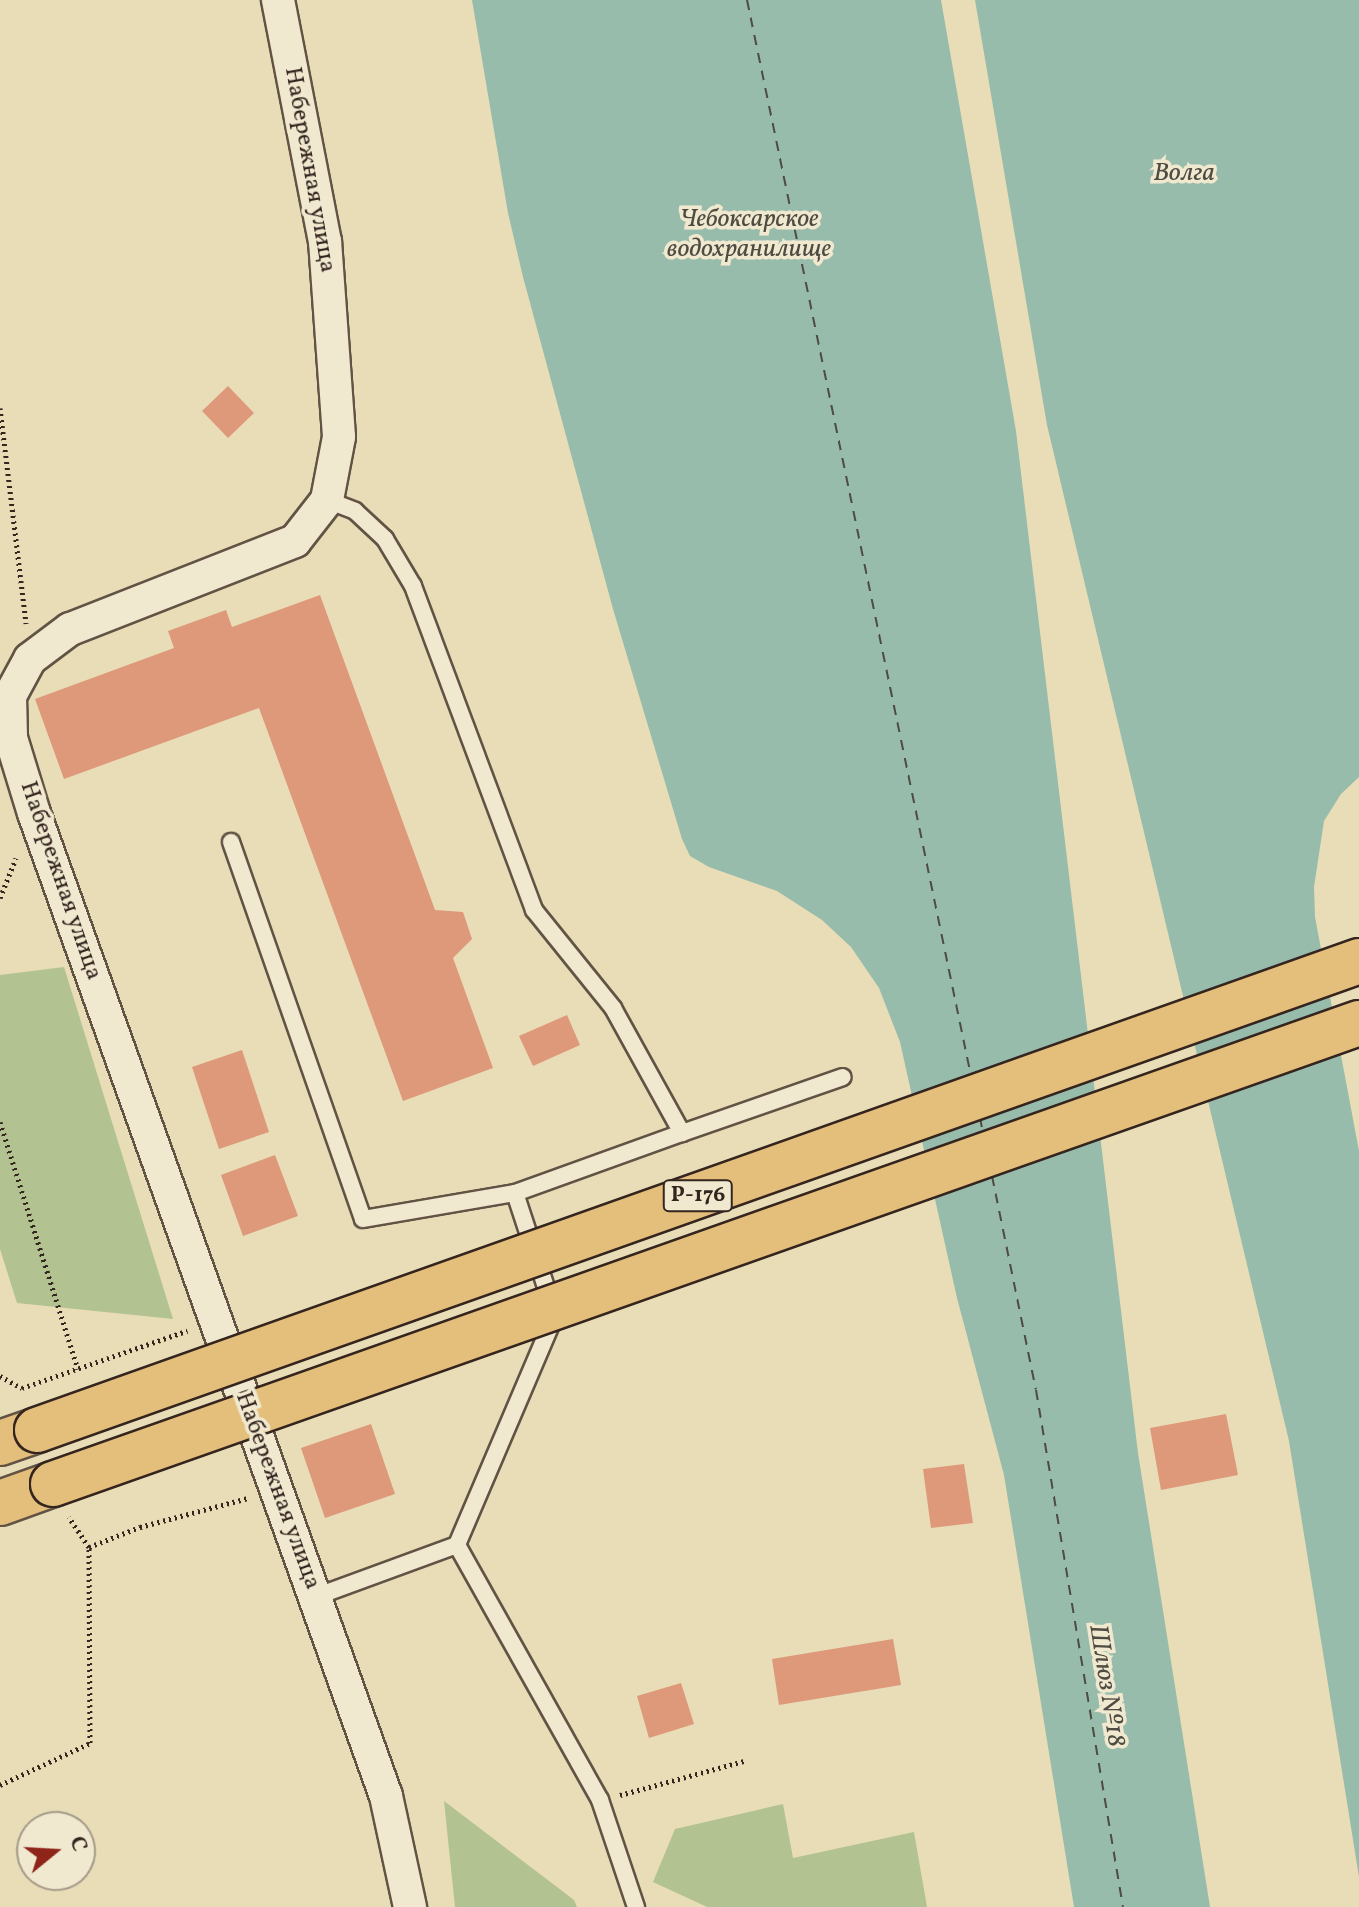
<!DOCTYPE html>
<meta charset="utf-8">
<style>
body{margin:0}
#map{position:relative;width:1359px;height:1907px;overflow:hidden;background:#e8ddb6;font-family:Vollkorn,serif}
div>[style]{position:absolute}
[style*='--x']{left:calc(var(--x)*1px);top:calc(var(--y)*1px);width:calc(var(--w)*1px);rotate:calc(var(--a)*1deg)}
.green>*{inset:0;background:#b3c291}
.water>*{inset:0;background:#97bcab}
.ferry>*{height:2px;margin-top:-1px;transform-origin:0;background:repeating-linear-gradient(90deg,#4e4b42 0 10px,transparent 0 18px)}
.building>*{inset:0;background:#de987a}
.path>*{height:5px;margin-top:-2.5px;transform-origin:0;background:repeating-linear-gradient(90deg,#35251f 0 2px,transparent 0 6px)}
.roads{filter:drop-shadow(2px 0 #625345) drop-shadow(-2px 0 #625345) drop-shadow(0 2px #625345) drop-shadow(0 -2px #625345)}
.lane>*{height:16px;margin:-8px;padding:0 8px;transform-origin:8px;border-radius:8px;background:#f0e9d0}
.street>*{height:32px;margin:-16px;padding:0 16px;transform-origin:16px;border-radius:16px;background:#f0e9d0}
.highway>*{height:44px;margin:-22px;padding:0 22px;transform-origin:22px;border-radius:22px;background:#e4be7b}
.bridges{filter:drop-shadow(2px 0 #35251f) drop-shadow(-2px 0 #35251f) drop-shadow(0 2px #35251f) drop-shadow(0 -2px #35251f)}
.highway-bridge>*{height:44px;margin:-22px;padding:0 22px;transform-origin:22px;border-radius:22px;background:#e4be7b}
span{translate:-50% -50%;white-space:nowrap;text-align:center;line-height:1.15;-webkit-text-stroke:7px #f0e9d0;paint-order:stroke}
.shield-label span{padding:2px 6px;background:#f0e9d0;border:2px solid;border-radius:6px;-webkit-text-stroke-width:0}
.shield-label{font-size:22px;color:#35251f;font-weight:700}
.street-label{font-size:24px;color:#35251f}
.water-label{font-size:26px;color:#4e4b42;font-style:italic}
.north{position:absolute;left:16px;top:1811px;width:80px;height:80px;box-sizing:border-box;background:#f0e9d0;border:2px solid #a59b89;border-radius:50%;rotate:72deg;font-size:22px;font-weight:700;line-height:32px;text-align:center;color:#35251f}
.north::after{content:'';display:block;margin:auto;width:28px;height:36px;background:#8f2418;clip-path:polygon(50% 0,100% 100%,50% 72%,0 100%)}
</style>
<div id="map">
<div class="green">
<i style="clip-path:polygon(64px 967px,173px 1319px,17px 1303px,0 1249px,0 975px)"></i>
<i style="clip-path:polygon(444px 1801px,574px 1900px,577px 1907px,455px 1907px)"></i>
<i style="clip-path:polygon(783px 1804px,793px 1858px,914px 1832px,927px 1907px,707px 1907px,653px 1882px,675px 1829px)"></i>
</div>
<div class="water">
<i style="clip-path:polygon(472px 0,941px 0,1016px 431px,1138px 1453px,1210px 1907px,1074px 1907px,1004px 1475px,957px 1298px,900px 1042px,879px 988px,851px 947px,822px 920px,777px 891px,709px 867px,690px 856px,682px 839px,613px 609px,523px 277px,508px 213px)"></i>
<i style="clip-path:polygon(975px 0,1359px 0,1359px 777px,1341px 794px,1324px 821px,1314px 887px,1315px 917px,1359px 1151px,1359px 1877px,1289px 1441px,1047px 425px)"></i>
</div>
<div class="ferry">
<i style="--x:747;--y:0;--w:1099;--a:78.24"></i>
<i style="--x:980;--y:1117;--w:17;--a:80"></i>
<i style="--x:992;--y:1176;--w:218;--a:78.4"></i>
<i style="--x:1036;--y:1390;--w:524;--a:80.45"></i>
</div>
<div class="building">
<i style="clip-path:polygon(228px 386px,254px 413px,228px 438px,202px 411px)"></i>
<i style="clip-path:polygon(320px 595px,435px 910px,463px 912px,472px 939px,453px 958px,493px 1068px,403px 1101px,259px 708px,64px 779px,35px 699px,174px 648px,168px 631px,226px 610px,232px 627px)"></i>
<i style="clip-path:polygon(567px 1015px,580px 1045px,533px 1066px,519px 1036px)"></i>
<i style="clip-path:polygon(242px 1050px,269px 1132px,219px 1149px,192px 1067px)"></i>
<i style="clip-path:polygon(275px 1155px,298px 1216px,243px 1236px,221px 1175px)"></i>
<i style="clip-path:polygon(1226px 1414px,1238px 1475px,1161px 1490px,1150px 1428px)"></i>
<i style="clip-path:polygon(371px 1424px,395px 1494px,325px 1518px,301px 1448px)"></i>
<i style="clip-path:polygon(964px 1464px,973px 1523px,931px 1528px,923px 1469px)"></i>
<i style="clip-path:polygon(893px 1639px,901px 1685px,779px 1705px,772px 1659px)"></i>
<i style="clip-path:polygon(681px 1683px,694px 1724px,649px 1738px,637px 1696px)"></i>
</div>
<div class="path">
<i style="--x:0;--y:408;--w:217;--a:83.1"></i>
<i style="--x:0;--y:898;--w:43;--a:-68.2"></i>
<i style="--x:0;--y:1122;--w:259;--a:72.5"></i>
<i style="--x:0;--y:1376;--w:25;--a:29"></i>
<i style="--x:22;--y:1388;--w:175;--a:-19.1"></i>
<i style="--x:89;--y:1547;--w:55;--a:-21.4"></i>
<i style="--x:140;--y:1527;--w:112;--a:-15"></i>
<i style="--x:0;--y:1785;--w:99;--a:-25"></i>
<i style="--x:90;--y:1743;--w:196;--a:-90.3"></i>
<i style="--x:89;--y:1547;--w:36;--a:-124"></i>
<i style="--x:620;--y:1795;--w:129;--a:-15.3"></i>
</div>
<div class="roads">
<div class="lane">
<i style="--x:327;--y:500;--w:30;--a:21"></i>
<i style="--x:355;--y:511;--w:41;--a:43"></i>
<i style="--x:385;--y:539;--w:55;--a:59.2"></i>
<i style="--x:413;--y:586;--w:346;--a:69.5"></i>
<i style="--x:534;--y:910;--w:126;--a:51.1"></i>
<i style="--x:613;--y:1008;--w:143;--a:61.1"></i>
<i style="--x:682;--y:1133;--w:170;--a:-19.2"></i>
<i style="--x:231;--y:842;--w:399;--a:70.7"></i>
<i style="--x:363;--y:1219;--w:154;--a:-9.7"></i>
<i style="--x:515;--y:1193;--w:128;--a:71.8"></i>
<i style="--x:555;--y:1315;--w:250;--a:113.1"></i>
<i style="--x:457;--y:1545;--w:292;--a:60.7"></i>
<i style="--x:600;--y:1800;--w:113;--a:71.4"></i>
<i style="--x:515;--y:1193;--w:177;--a:-19.8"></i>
<i style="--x:315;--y:1597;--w:151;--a:-20.1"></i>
</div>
<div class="street">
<i style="--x:278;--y:0;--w:246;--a:79"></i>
<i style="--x:325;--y:241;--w:196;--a:85.9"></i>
<i style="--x:339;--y:437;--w:64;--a:100.8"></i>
<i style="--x:327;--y:500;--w:52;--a:128"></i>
<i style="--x:295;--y:541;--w:242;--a:158.6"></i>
<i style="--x:70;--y:629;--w:50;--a:143.1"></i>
<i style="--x:30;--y:659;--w:42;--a:118.4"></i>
<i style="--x:10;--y:696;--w:42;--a:88.6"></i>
<i style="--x:11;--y:738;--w:78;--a:73"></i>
<i style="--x:34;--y:813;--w:1044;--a:70.3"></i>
<i style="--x:386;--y:1796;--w:114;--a:77.8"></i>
</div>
<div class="highway">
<i style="--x:0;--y:1443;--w:39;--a:-19"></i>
<i style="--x:0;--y:1503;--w:56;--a:-19.7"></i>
</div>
</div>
<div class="bridges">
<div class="highway-bridge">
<i style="--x:37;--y:1430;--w:1403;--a:-19.53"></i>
<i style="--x:53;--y:1484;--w:1385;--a:-19.44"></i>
</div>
</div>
<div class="shield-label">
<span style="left:698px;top:1196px">Р-176</span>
</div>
<div class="street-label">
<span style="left:309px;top:170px;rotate:80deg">Набережная улица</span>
<span style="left:60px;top:881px;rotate:71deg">Набережная улица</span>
<span style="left:277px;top:1491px;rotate:70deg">Набережная улица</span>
</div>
<div class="water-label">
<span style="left:1184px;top:174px">Волга</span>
<span style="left:749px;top:235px">Чебоксарское<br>водохранилище</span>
<span style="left:1106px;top:1686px;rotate:81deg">Шлюз №18</span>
</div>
<div class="north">С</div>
</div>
